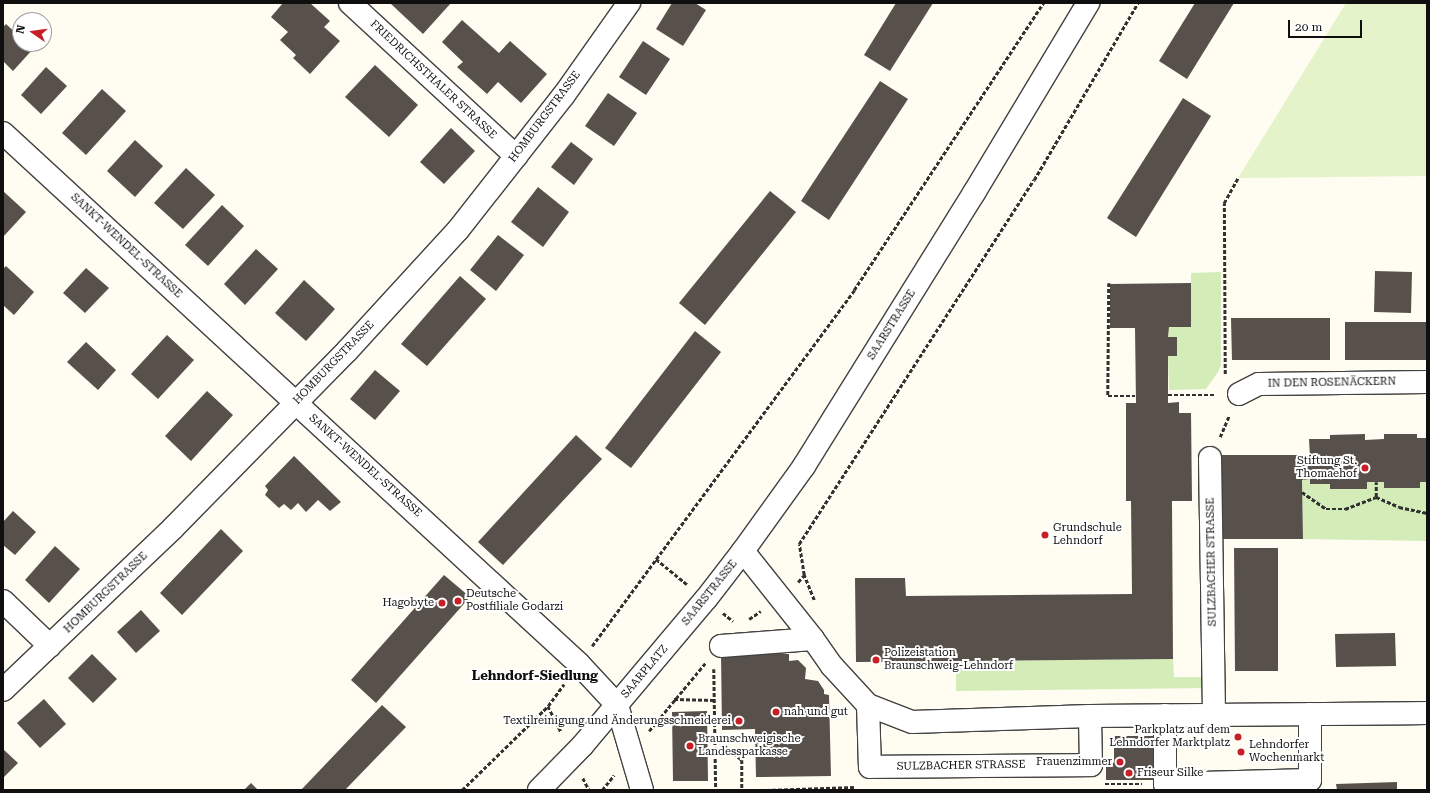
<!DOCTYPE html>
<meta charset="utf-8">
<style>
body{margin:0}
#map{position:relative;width:1430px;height:793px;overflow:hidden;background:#fffcf1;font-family:"Roboto Serif",serif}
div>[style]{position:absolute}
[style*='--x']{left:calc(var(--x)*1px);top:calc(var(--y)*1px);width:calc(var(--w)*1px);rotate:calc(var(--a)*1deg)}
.green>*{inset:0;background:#d3ecb8}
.pitch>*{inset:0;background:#e5f3ca}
.building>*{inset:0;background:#58504b}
.path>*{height:2.5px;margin-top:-1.25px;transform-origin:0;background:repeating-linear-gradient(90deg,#313131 0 4px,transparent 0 6px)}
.roads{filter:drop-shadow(1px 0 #424242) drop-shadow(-1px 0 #424242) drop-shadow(0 1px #424242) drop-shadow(0 -1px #424242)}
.minor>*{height:22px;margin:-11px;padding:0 11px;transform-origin:11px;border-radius:11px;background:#fff}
.dots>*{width:11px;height:11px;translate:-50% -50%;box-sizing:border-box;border:2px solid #fff;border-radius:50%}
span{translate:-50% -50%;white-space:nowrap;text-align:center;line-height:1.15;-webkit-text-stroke:4px #fff;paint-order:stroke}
.street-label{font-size:11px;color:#0f0f0f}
.poi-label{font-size:11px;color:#0f0f0f}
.right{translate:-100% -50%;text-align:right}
.left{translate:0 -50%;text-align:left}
.quarter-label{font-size:13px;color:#0f0f0f;font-weight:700}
.frame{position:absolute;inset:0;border:4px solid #0f0f0f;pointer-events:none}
.north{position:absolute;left:12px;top:12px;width:40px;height:40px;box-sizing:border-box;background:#fff;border:1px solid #9f9f9f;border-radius:50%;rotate:283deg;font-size:11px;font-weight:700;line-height:16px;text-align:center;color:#0f0f0f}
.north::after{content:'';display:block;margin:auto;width:14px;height:18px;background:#c71f26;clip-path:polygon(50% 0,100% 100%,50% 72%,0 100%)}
.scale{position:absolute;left:1288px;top:20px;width:74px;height:18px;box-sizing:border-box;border:2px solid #0f0f0f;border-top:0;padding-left:5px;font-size:12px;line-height:14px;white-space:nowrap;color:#0f0f0f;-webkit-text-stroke:3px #fff;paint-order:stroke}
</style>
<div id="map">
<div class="green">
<i style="clip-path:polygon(1221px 272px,1221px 365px,1218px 372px,1206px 389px,1169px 390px,1168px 356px,1177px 356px,1177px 337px,1168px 337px,1169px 327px,1191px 327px,1191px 273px)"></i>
<i style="clip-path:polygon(1310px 479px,1310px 483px,1330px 484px,1330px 489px,1367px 489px,1367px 482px,1384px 482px,1385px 488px,1419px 488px,1420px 482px,1427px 482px,1427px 541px,1303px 539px,1302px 480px)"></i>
<i style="clip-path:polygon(1173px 659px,1174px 677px,1206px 677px,1206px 688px,956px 691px,956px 661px)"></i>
</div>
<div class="pitch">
<i style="clip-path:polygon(1346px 3px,1427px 3px,1427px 176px,1238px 178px)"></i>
</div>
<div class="building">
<i style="clip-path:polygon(283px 3px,310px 3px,330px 21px,324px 27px,340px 41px,310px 74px,293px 58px,296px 55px,280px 40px,288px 32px,271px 17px)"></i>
<i style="clip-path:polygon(390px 3px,451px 3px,423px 34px)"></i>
<i style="clip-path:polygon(672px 3px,695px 3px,706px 10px,683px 46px,656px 29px)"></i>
<i style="clip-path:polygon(896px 3px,933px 3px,890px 71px,864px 55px)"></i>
<i style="clip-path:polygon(1195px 3px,1234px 3px,1187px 79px,1159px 61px)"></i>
<i style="clip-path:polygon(462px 20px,499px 53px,510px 41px,547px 74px,521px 103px,498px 82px,487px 94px,457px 67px,463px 62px,442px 42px)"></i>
<i style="clip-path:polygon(6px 24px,20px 37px,20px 44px,28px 44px,33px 49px,13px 71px,3px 61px,3px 27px)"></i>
<i style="clip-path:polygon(643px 41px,670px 59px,646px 95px,619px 77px)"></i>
<i style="clip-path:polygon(375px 65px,418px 105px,389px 137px,345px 97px)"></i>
<i style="clip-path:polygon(46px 67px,67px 86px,41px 114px,21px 95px)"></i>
<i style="clip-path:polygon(880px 81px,908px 99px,829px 220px,801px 201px)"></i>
<i style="clip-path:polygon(102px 89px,126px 111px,86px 155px,62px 133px)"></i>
<i style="clip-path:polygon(608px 93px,637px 113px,614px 146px,585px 126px)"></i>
<i style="clip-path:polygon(1183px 98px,1211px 116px,1136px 237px,1107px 218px)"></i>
<i style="clip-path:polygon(451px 128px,475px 151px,444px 184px,420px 162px)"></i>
<i style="clip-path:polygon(135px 140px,163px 166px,135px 197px,107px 171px)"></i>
<i style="clip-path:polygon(571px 142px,593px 159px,574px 185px,551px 167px)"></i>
<i style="clip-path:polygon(186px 168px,215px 195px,183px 229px,154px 203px)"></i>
<i style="clip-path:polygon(538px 187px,569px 212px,543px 247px,511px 222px)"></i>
<i style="clip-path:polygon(3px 191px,26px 212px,3px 237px)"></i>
<i style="clip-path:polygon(770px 191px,796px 212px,705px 325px,679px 303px)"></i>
<i style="clip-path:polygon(222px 205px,244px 226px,208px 266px,185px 245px)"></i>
<i style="clip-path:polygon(498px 235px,524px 255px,496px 291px,470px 270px)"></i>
<i style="clip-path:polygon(256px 249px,278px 269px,245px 305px,224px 284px)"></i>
<i style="clip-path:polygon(6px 266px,34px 292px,14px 315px,3px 305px,3px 269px)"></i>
<i style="clip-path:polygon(86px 268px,109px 288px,85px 313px,63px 293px)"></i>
<i style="clip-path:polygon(1375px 271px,1412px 272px,1411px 313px,1374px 312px)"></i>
<i style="clip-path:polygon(460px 276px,486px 299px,427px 366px,401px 344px)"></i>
<i style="clip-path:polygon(304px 280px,335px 309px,306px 341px,275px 313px)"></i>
<i style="clip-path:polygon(1191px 283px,1191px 327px,1169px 327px,1168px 337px,1177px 337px,1177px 356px,1168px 356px,1168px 403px,1179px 402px,1179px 413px,1191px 413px,1192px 501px,1172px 501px,1173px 659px,856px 662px,855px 578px,905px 578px,906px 596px,1132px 594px,1131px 501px,1126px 501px,1126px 403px,1136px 403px,1135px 328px,1110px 328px,1110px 284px)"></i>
<i style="clip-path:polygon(1231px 318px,1330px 318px,1330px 360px,1232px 360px)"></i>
<i style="clip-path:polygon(1345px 322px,1427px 322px,1427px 360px,1345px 360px)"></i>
<i style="clip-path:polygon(695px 331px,721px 352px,631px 468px,605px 448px)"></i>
<i style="clip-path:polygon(167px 335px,194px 360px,158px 399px,131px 374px)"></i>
<i style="clip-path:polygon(86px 342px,116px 370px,98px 390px,67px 362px)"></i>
<i style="clip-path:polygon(375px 370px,400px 391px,375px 420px,350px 399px)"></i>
<i style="clip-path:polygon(207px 391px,233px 415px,191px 461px,165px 436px)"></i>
<i style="clip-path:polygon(1365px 434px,1365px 440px,1384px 439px,1384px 434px,1417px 434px,1417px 438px,1427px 438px,1427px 482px,1420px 482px,1420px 488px,1384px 488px,1384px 482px,1367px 482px,1367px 489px,1330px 489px,1330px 484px,1310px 484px,1310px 479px,1302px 480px,1303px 539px,1220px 539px,1219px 455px,1301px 455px,1302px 474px,1302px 457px,1310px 457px,1309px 439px,1330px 439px,1330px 435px)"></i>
<i style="clip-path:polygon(576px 435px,602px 459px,503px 565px,478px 542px)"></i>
<i style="clip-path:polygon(294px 456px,341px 502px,330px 511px,318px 500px,306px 512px,298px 503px,291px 510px,284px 504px,279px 508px,265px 495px,268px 490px,265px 486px)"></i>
<i style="clip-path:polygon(13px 511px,36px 532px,15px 555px,3px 545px,3px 522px)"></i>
<i style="clip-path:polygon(221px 529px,243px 551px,182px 615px,160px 593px)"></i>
<i style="clip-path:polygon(55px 546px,80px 569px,49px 603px,25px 580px)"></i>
<i style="clip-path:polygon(1234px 548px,1278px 548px,1278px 671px,1235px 671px)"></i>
<i style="clip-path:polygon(444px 575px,470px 597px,376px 703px,351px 680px)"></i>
<i style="clip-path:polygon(141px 610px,160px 631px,136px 653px,117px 632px)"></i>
<i style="clip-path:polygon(1395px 633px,1396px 666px,1336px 667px,1335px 634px)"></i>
<i style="clip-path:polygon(92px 654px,117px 679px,93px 703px,68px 678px)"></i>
<i style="clip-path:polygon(721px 654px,789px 654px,789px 661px,798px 660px,806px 668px,805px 679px,818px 681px,824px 690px,824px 694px,829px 695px,831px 776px,756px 777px,755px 729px,722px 730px)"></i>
<i style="clip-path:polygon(44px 699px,66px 724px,40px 748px,17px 723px)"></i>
<i style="clip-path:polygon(382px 705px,406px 727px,345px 790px,301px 790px)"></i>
<i style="clip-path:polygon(707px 711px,708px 781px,673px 781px,672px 712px)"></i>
<i style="clip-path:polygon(1114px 736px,1155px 736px,1154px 780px,1106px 780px,1106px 761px,1114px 761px)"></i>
<i style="clip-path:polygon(3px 749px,18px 763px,3px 778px)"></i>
<i style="clip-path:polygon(1397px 782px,1397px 790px,1337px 790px,1336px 784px)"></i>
<i style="clip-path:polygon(251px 783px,258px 790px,244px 790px)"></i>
</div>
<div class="path">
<i style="--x:1109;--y:283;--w:113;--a:90.5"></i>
<i style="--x:1108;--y:396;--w:27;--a:0"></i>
<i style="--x:1225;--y:374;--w:171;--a:-90.3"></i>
<i style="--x:1224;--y:203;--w:29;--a:-61"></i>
<i style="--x:1168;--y:395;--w:48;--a:0"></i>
<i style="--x:1220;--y:437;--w:23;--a:-67"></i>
<i style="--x:1302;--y:492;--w:29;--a:35"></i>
<i style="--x:1326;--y:509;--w:19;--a:0"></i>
<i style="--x:1345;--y:509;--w:33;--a:-21"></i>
<i style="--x:1376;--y:497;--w:25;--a:23"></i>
<i style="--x:1399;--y:507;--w:29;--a:12"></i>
<i style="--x:1376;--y:497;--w:15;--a:-90"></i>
<i style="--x:656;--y:559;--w:41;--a:39.1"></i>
<i style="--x:798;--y:582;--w:9;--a:-49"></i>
<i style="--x:814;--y:600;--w:27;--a:-112"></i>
<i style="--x:804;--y:575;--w:31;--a:-99"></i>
<i style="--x:799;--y:544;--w:433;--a:-57.2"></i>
<i style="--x:1034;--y:180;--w:205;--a:-59.6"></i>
<i style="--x:723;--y:613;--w:13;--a:39"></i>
<i style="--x:749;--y:619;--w:14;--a:-34"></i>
<i style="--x:592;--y:646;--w:442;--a:-53.6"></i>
<i style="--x:854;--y:290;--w:344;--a:-56.6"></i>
<i style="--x:714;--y:669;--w:121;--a:89.1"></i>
<i style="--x:674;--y:699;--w:40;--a:1.4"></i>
<i style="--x:548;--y:706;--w:29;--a:63"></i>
<i style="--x:649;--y:731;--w:89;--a:-50.4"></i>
<i style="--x:715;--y:738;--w:35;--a:39"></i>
<i style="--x:742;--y:760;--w:30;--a:90"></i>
<i style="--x:583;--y:778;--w:13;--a:63"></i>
<i style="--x:1105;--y:784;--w:37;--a:0"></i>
<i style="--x:462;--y:790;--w:120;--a:-44.3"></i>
<i style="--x:548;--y:706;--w:27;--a:-54"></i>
<i style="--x:602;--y:790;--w:19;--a:-51"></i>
<i style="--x:766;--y:790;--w:89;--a:-1.9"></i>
</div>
<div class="roads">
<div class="minor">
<i style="--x:350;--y:3;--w:226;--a:42.7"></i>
<i style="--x:3;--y:133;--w:783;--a:42.67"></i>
<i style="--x:579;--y:664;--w:56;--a:47.2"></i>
<i style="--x:617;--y:705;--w:89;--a:73.6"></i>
<i style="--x:1239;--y:394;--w:22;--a:-27"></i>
<i style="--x:1259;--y:384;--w:168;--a:-0.7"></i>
<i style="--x:1210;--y:458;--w:257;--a:89.1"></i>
<i style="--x:743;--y:551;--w:112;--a:51.5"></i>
<i style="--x:813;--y:639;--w:33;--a:55"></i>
<i style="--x:832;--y:666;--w:53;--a:47.3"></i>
<i style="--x:868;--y:705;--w:47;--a:21.1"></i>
<i style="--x:912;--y:722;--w:178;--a:-1.9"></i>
<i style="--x:1090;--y:716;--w:337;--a:-0.5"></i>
<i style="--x:3;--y:601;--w:65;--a:43.8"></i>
<i style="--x:721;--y:646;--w:92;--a:-4.4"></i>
<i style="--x:3;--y:690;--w:235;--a:-43.6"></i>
<i style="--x:173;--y:528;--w:248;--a:-45.5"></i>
<i style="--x:347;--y:351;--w:164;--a:-47.5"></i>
<i style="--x:458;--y:230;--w:172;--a:-51.9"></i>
<i style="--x:564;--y:95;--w:113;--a:-54.8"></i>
<i style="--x:868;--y:705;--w:62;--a:88.2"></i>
<i style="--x:870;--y:767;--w:221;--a:-0.5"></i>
<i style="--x:1091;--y:765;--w:49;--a:-91.2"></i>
<i style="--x:1165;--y:715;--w:69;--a:90"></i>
<i style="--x:1165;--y:784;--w:145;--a:-1.6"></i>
<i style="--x:1310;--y:780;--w:66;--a:-90"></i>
<i style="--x:539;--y:790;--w:62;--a:-45.7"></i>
<i style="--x:582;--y:746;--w:192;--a:-49.9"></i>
<i style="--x:706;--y:599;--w:61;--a:-52.4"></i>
<i style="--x:743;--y:551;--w:105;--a:-54.3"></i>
<i style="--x:804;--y:466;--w:322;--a:-58.1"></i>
<i style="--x:974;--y:193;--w:222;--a:-59"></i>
</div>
</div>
<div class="dots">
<i style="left:1365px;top:468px;background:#c71f26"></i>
<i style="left:1045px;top:535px;background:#c71f26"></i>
<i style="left:458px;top:601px;background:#c71f26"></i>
<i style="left:442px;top:603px;background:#c71f26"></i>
<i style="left:876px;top:660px;background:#c71f26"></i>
<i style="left:776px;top:712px;background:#c71f26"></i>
<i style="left:739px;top:721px;background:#c71f26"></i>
<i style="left:1238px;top:737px;background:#c71f26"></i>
<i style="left:690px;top:746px;background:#c71f26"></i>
<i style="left:1241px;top:752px;background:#c71f26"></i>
<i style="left:1120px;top:762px;background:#c71f26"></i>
<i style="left:1129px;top:773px;background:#c71f26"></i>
</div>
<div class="street-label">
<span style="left:433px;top:80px;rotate:43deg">FRIEDRICHSTHALER STRASSE</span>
<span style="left:545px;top:117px;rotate:-53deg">HOMBURGSTRASSE</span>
<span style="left:126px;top:246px;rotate:43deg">SANKT-WENDEL-STRASSE</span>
<span style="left:892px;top:325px;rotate:-58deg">SAARSTRASSE</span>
<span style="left:334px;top:363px;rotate:-46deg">HOMBURGSTRASSE</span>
<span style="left:1332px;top:383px;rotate:-1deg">IN DEN ROSENÄCKERN</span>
<span style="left:365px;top:466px;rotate:42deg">SANKT-WENDEL-STRASSE</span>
<span style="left:1212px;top:562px;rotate:-91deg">SULZBACHER STRASSE</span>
<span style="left:106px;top:593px;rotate:-44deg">HOMBURGSTRASSE</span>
<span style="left:710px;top:593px;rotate:-51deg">SAARSTRASSE</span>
<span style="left:645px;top:672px;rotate:-50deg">SAARPLATZ</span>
<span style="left:961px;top:766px;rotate:-1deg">SULZBACHER STRASSE</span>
</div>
<div class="poi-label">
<span class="right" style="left:1357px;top:468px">Stiftung St.<br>Thomaehof</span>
<span class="left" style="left:1053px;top:535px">Grundschule<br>Lehndorf</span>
<span class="left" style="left:466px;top:601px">Deutsche<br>Postfiliale Godarzi</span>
<span class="right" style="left:434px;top:603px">Hagobyte</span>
<span class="left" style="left:884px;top:660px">Polizeistation<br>Braunschweig-Lehndorf</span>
<span class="left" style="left:784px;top:712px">nah und gut</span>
<span class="right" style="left:731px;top:721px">Textilreinigung und Änderungsschneiderei</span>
<span class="right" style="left:1230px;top:737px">Parkplatz auf dem<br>Lehndorfer Marktplatz</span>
<span class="left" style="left:698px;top:746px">Braunschweigische<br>Landessparkasse</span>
<span class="left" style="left:1249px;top:752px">Lehndorfer<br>Wochenmarkt</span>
<span class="right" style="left:1112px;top:762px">Frauenzimmer</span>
<span class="left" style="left:1137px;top:773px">Friseur Silke</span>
</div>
<div class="quarter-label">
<span style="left:535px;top:676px">Lehndorf-Siedlung</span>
</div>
<div class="frame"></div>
<div class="north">N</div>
<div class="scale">20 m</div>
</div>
